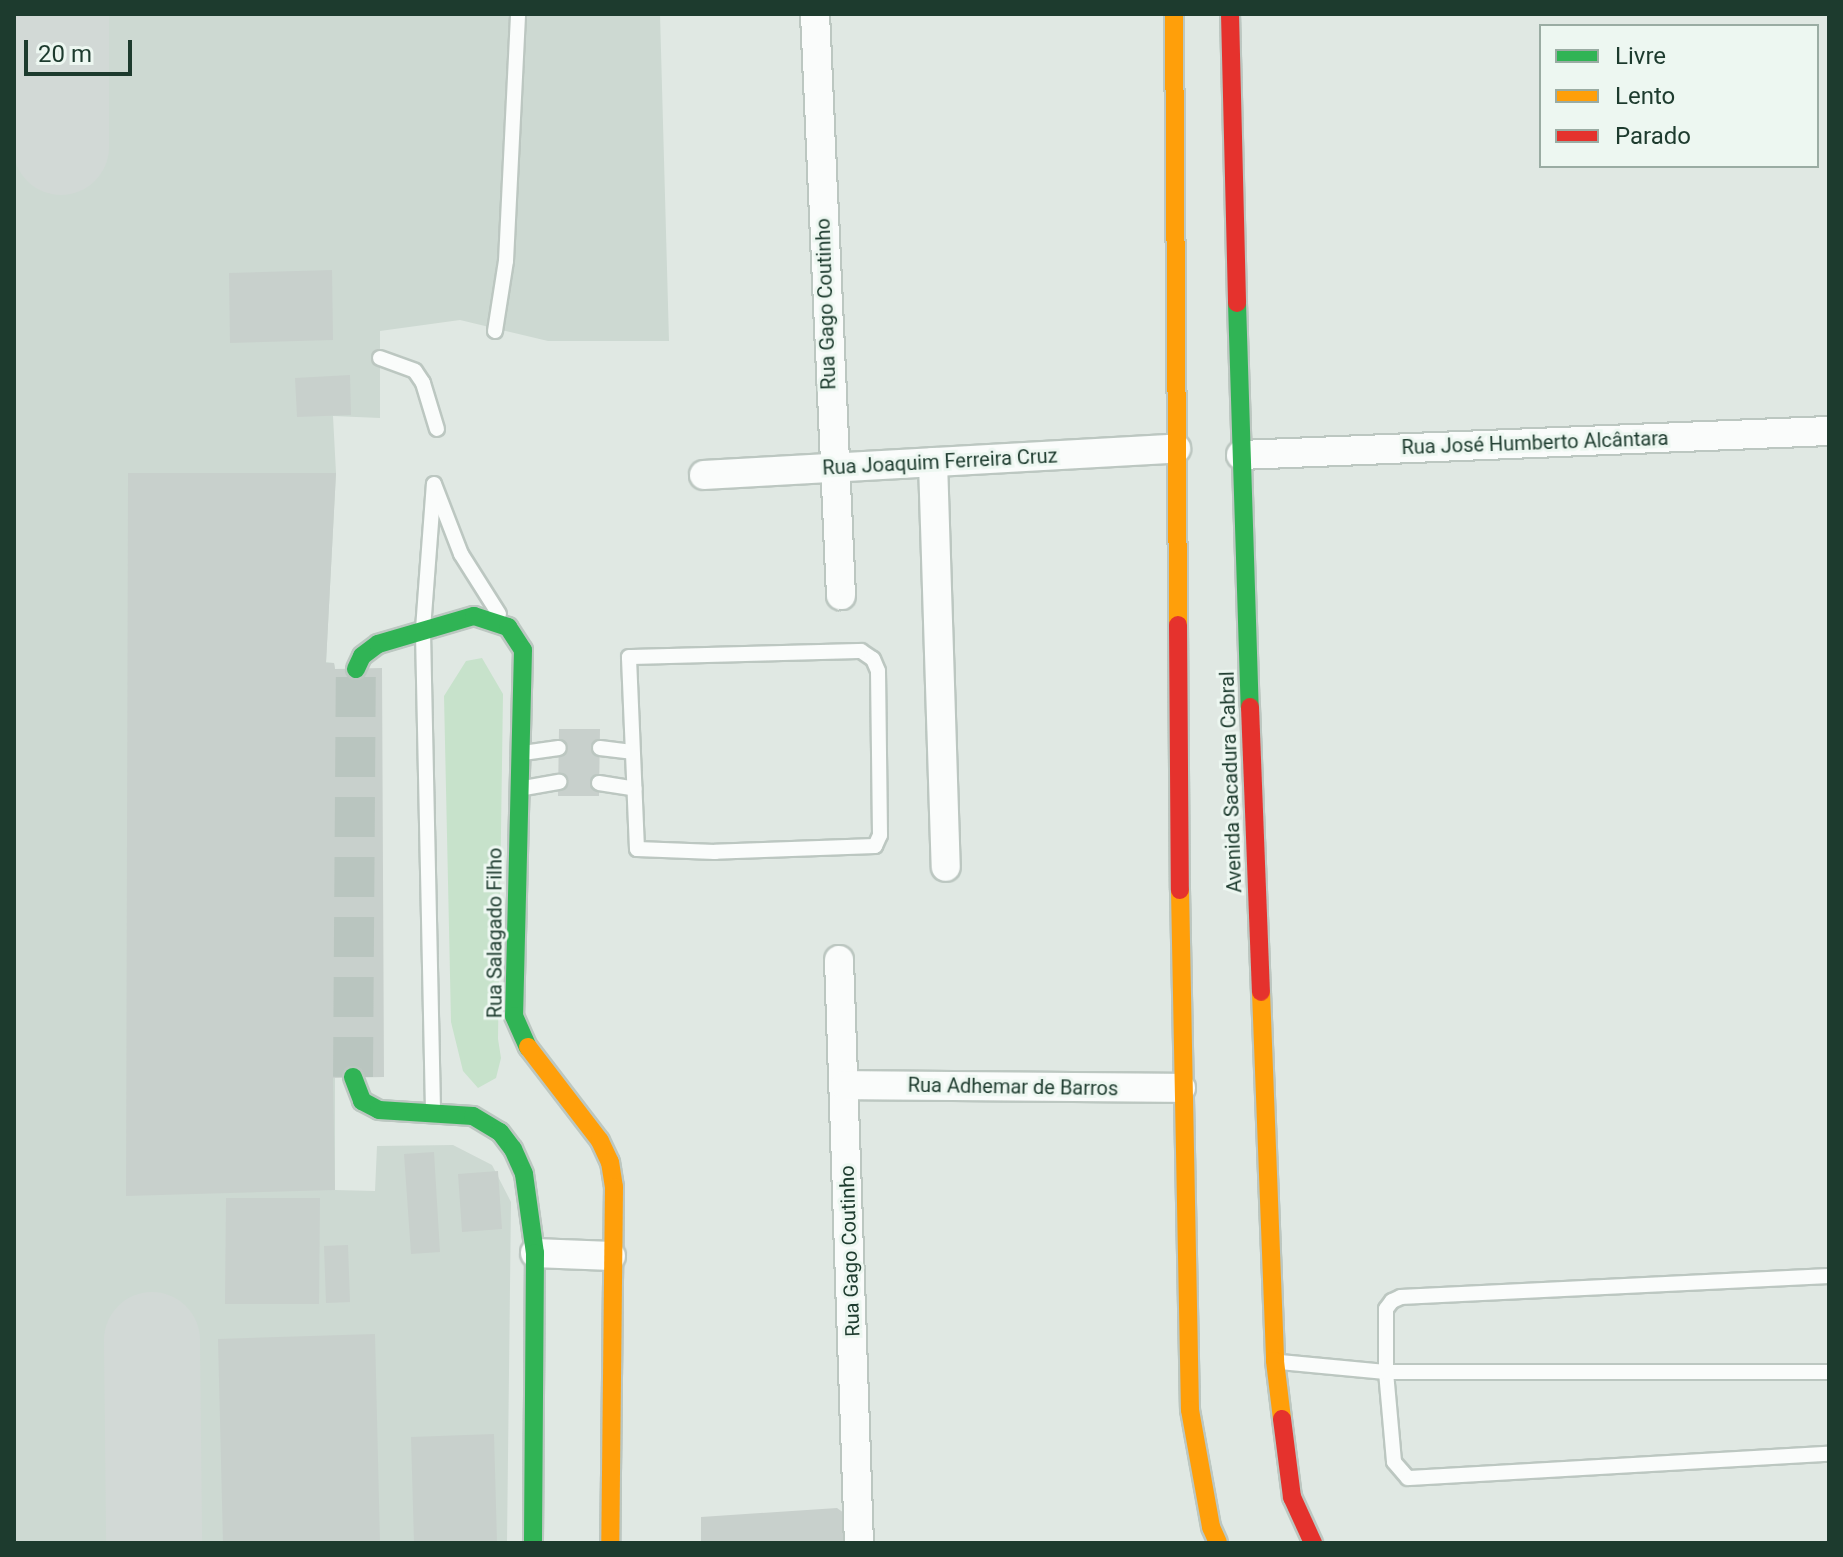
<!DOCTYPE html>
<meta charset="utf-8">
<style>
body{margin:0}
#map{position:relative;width:1843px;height:1557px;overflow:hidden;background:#e0e8e3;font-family:Roboto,sans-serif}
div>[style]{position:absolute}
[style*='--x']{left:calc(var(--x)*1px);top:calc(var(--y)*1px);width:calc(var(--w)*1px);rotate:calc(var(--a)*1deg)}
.built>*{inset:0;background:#cdd9d2}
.green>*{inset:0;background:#c7e2cb}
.taxiway>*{height:96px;margin:-48px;padding:0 48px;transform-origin:48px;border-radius:48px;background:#d2d9d6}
.building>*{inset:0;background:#c8d0cc}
.secondary-tunnel>*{height:40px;margin-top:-20px;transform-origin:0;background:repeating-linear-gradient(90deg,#b9c5bf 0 40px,transparent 0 60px)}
.roads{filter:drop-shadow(2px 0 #bcc7c1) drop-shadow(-2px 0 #bcc7c1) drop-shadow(0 2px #bcc7c1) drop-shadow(0 -2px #bcc7c1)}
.lane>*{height:14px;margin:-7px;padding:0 7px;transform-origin:7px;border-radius:7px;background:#fafcfb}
.street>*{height:28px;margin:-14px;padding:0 14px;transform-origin:14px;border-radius:14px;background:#fafcfb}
.fast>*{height:18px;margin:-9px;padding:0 9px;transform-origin:9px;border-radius:9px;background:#30b455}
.slow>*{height:18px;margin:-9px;padding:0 9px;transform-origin:9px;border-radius:9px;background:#ff9f0a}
.jam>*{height:18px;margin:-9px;padding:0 9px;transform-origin:9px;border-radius:9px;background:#e5322d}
span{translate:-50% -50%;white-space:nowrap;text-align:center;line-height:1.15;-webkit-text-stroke:6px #edf7f1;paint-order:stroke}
.street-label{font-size:20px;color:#1d3b2e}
.frame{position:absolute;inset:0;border:16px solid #1d3b2e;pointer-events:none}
.legend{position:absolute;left:1539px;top:24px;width:280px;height:144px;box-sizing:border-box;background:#edf7f1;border:2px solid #9aaca3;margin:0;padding:10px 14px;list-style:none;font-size:24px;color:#1d3b2e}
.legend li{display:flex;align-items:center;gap:16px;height:40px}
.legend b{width:40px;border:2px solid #9aaca3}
.scale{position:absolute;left:24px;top:40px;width:108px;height:36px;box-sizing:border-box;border:4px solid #1d3b2e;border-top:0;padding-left:10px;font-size:24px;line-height:28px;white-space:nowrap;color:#1d3b2e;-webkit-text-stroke:6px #edf7f1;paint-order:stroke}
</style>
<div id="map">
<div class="built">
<i style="clip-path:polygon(14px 14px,660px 14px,669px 341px,548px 341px,460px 320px,380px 331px,380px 418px,333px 416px,336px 473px,326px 662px,334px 663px,335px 669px,335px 1190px,375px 1191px,377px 1146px,453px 1145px,492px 1165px,511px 1202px,507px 1543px,14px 1543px)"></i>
</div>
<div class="green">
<i style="clip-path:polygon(482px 658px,503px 694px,498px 1039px,501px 1058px,496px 1078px,478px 1088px,463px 1071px,451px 1022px,444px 696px,466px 661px)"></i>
</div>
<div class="taxiway">
<i style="--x:61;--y:14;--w:133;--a:90"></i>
<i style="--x:152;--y:1340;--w:203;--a:89.4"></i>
</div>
<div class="building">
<i style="clip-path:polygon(332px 270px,333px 340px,230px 343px,229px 273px)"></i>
<i style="clip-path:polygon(350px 375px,351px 415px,297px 417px,295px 378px)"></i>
<i style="clip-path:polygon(128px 473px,336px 473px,326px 663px,334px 663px,335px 669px,382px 668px,384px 1077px,333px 1078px,335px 1190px,126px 1196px)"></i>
<i style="clip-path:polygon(559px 729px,600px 729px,599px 796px,558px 796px)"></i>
<i style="clip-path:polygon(434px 1152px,440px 1252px,411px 1254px,404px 1154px)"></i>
<i style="clip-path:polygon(498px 1171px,502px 1229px,462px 1232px,458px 1174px)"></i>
<i style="clip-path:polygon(226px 1198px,320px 1198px,319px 1304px,225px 1304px)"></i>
<i style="clip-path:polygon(348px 1245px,350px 1302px,326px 1303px,324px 1246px)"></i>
<i style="clip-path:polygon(375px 1334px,380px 1543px,223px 1543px,218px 1339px)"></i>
<i style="clip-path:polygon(494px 1434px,497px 1543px,414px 1543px,411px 1437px)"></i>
<i style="clip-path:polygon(837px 1508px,858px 1523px,859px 1543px,701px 1543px,701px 1517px)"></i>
</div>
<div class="secondary-tunnel">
<i style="--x:353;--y:1077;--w:408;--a:-89.6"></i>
</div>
<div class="roads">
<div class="lane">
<i style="--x:495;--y:331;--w:71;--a:-81.1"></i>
<i style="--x:506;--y:261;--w:247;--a:-87.2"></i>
<i style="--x:380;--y:358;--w:37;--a:20"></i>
<i style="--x:415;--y:371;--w:14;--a:56"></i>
<i style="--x:423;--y:383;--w:48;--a:73.1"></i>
<i style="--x:861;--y:651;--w:14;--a:34"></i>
<i style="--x:873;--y:659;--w:13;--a:67"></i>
<i style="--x:878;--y:671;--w:164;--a:89.3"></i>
<i style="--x:880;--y:835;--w:12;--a:114"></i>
<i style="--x:875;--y:846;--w:160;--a:177.9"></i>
<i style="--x:715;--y:852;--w:78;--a:-177.8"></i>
<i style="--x:637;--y:849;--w:192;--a:-92.4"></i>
<i style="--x:629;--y:657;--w:232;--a:-1.5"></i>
<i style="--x:600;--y:748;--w:32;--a:7"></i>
<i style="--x:523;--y:753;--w:36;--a:-8"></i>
<i style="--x:599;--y:783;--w:36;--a:9"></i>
<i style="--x:524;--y:788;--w:36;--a:-10"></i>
<i style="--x:433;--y:1110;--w:481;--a:-91.2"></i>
<i style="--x:423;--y:629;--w:145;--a:-85.7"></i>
<i style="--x:434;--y:484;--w:75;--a:68.9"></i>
<i style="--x:461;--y:554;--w:71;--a:57.7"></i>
<i style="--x:1829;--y:1276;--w:429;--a:177.2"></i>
<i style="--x:1401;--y:1297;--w:10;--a:156"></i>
<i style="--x:1392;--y:1301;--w:10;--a:127"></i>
<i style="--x:1386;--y:1309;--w:63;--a:90"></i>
<i style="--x:1386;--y:1372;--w:90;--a:84.9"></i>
<i style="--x:1394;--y:1462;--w:21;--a:49"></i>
<i style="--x:1408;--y:1478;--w:422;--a:-3.3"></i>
<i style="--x:1280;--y:1362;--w:106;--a:5.4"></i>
<i style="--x:1386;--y:1372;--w:443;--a:0"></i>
</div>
<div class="street">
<i style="--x:815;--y:14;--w:582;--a:87.44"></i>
<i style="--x:1241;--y:455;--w:588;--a:-2.34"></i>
<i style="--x:933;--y:462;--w:405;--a:88.2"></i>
<i style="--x:704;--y:475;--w:473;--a:-3.2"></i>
<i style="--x:839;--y:960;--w:583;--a:88.04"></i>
<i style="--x:845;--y:1085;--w:336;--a:0.5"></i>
<i style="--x:535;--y:1253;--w:76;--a:2.3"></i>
</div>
<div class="fast">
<i style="--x:1237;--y:303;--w:404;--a:88.2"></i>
<i style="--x:356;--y:669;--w:14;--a:-65"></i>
<i style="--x:362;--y:656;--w:20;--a:-37"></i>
<i style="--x:378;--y:644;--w:100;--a:-16.3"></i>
<i style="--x:474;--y:616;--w:36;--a:18"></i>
<i style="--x:508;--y:627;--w:27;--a:57"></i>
<i style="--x:523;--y:650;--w:366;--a:91.4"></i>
<i style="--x:514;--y:1016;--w:34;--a:66"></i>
<i style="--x:353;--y:1077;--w:26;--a:69"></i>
<i style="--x:362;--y:1101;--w:19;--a:28"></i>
<i style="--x:379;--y:1110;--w:94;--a:3.7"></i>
<i style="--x:473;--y:1116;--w:31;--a:31"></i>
<i style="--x:500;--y:1132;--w:21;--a:53"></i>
<i style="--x:513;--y:1149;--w:27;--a:66"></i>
<i style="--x:524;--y:1174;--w:80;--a:82.1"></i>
<i style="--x:535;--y:1253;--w:290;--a:90.4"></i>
</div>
<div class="slow">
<i style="--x:1174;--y:14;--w:611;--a:89.62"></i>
<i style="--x:1180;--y:890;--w:520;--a:88.9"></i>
<i style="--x:1190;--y:1410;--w:119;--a:79.8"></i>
<i style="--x:1211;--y:1527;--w:17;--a:66"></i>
<i style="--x:1261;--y:992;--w:369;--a:87.8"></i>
<i style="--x:1275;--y:1361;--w:58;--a:83.1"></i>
<i style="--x:528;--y:1047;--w:118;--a:52.5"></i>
<i style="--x:600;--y:1141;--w:23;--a:65"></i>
<i style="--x:610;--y:1162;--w:25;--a:81"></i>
<i style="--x:614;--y:1187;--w:356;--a:90.6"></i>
</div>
<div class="jam">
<i style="--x:1230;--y:14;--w:289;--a:88.6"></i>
<i style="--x:1178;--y:625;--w:265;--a:89.6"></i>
<i style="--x:1250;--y:707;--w:285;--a:87.8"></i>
<i style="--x:1282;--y:1419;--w:79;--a:82.7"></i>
<i style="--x:1292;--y:1497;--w:51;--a:65.5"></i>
</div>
</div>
<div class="street-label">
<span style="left:826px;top:304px;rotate:-92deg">Rua Gago Coutinho</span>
<span style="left:1535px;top:443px;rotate:-2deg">Rua José Humberto Alcântara</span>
<span style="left:940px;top:462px;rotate:-3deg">Rua Joaquim Ferreira Cruz</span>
<span style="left:1231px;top:782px;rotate:-92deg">Avenida Sacadura Cabral</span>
<span style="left:495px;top:933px;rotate:-90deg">Rua Salagado Filho</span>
<span style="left:1013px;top:1087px;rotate:1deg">Rua Adhemar de Barros</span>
<span style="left:850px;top:1251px;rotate:-92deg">Rua Gago Coutinho</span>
</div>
<div class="frame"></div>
<ul class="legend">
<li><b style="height:10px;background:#30b455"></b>Livre</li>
<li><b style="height:10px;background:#ff9f0a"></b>Lento</li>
<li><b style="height:10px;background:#e5322d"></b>Parado</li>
</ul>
<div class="scale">20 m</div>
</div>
